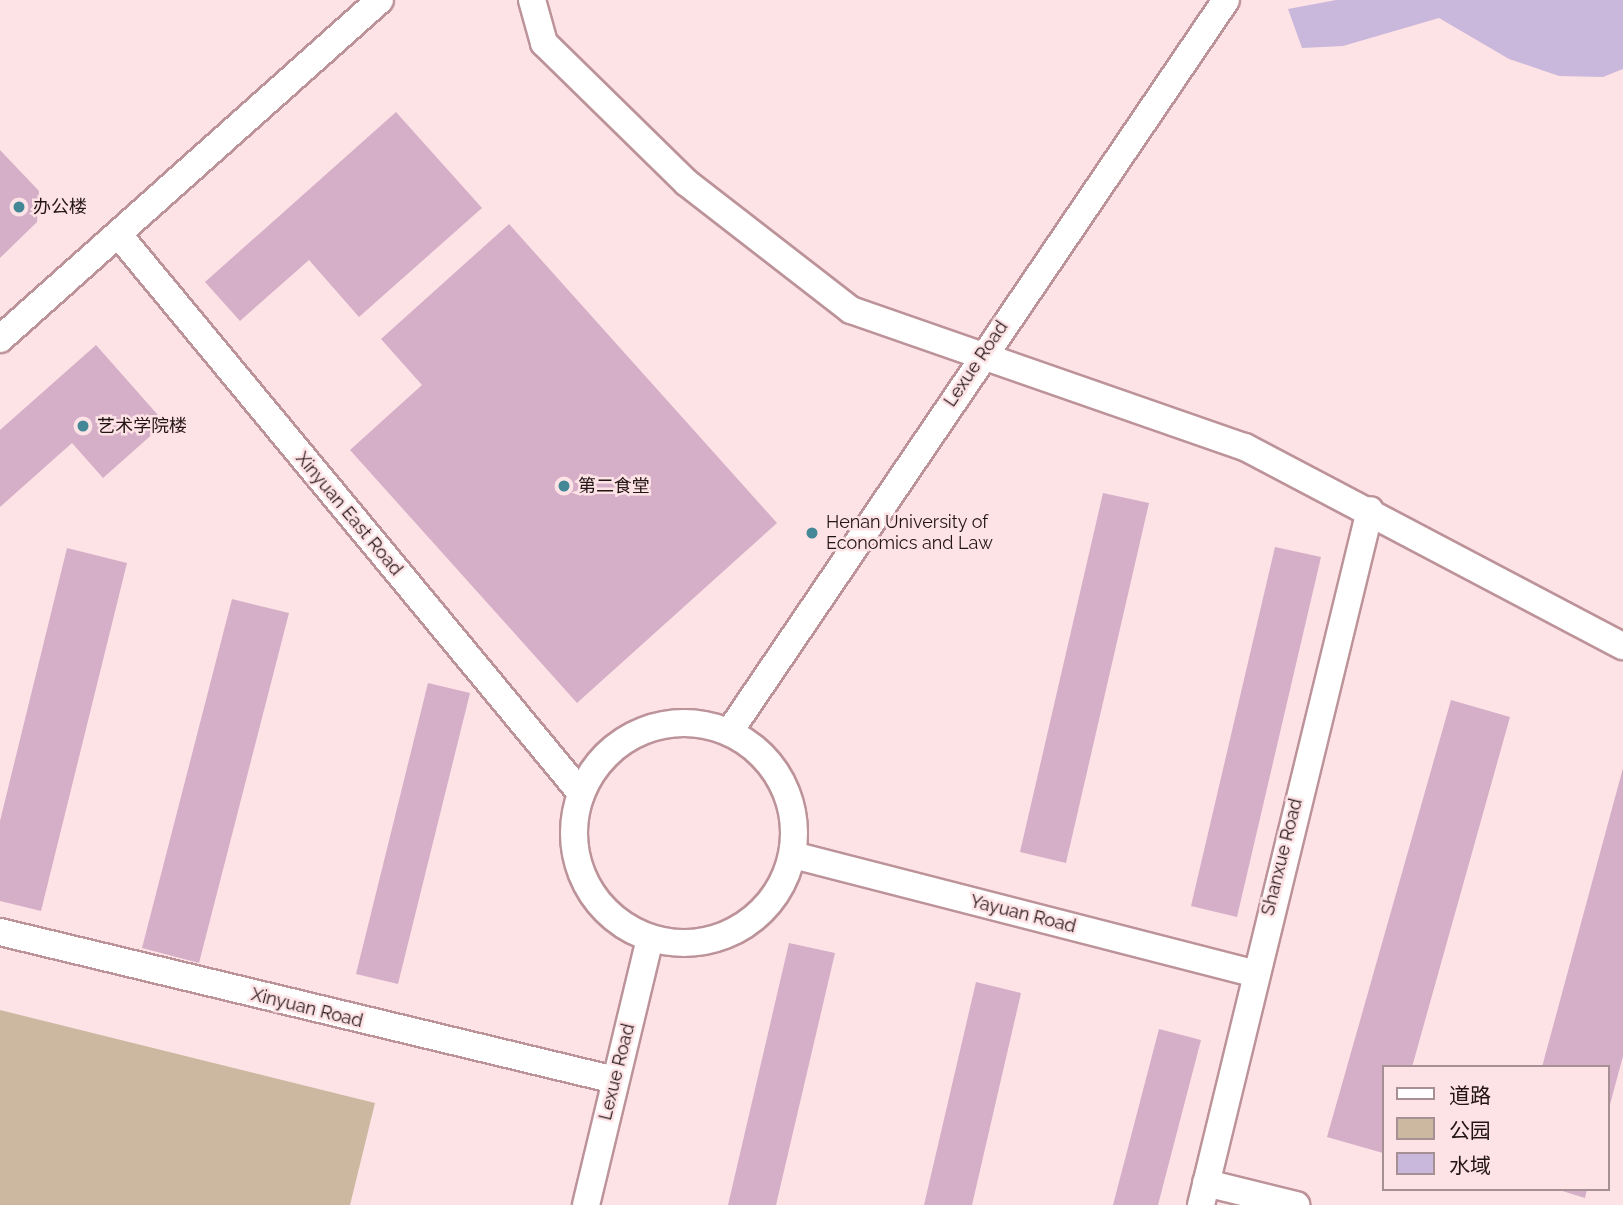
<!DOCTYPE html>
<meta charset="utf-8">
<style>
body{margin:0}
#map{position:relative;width:1623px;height:1205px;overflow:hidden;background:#fee3e6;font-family:Raleway,"Noto Sans SC",sans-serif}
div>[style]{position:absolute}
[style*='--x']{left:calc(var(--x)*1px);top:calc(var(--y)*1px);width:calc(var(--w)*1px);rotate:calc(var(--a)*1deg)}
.green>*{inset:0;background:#ccb8a1}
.water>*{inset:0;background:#cab7dc}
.building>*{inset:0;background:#d5aec8}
.roads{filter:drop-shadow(2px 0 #bc9399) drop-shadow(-2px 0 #bc9399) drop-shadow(0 2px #bc9399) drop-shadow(0 -2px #bc9399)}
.minor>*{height:26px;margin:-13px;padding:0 13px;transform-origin:13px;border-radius:13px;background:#fff}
.minor>.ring{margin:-13px;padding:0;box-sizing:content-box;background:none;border:26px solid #fff;border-radius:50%}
.dots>*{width:19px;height:19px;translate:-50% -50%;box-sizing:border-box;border:4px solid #fee3e6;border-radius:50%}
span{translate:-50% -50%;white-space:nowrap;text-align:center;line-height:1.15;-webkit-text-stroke:5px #fee3e6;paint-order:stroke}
.poi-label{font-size:18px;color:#231416}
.left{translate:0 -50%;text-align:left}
.street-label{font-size:18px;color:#231416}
.legend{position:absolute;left:1382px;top:1065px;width:228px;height:126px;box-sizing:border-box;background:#fee3e6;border:2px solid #a69093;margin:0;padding:9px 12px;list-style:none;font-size:21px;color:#231416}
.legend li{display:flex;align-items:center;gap:14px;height:35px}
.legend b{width:35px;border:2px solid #a69093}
</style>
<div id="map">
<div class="green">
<i style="clip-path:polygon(0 1010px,375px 1103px,350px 1205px,0 1205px)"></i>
</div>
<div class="water">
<i style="clip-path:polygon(1336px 0,1623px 0,1623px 69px,1603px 77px,1559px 76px,1509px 59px,1439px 18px,1343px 46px,1302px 48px,1288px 9px)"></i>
</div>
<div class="building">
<i style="clip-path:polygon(396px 112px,482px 208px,359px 317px,309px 260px,240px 321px,205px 282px)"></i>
<i style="clip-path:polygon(0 150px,39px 191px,37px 222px,0 258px)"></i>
<i style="clip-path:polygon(509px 224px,777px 523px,577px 703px,350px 450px,422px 385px,381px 339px)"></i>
<i style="clip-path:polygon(96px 345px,165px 423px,103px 478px,72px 443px,0 507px,0 430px)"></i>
<i style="clip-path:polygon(1103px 493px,1149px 503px,1066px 863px,1020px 852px)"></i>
<i style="clip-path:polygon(1275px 547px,1321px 557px,1237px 917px,1191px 906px)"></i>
<i style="clip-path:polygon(67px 548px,127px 563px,41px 911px,0 901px,0 821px)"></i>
<i style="clip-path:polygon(232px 599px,289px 613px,199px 963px,142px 948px)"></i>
<i style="clip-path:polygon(428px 683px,470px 693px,398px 984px,356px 974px)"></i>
<i style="clip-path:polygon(1451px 700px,1510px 717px,1412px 1067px,1383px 1067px,1383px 1153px,1327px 1137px)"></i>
<i style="clip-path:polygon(1623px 768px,1623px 1056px,1608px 1112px,1607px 1067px,1542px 1067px)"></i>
<i style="clip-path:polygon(789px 943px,835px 953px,776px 1205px,728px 1205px)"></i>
<i style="clip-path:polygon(976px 982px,1021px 993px,972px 1205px,924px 1205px)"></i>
<i style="clip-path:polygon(1159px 1029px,1201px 1040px,1158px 1205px,1113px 1205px)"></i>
<i style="clip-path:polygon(1556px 1189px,1587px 1189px,1585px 1198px)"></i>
</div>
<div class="roads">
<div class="minor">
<i style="--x:532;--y:0;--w:45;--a:74.4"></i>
<i style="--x:544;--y:43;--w:200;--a:44.4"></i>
<i style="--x:687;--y:183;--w:207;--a:37.8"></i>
<i style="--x:851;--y:310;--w:417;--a:19.2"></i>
<i style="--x:1245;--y:447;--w:427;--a:27.8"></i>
<i style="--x:118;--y:234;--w:726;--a:50.37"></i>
<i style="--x:0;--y:339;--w:509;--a:-41.74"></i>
<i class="ring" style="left:574px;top:723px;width:194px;height:194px"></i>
<i style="--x:730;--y:731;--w:883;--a:-55.84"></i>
<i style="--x:793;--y:855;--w:475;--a:14.4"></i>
<i style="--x:0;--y:932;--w:633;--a:13.53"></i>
<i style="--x:1206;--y:1183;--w:93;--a:13.7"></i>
<i style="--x:586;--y:1205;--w:274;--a:-76.5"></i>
<i style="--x:1201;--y:1205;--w:715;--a:-76.33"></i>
</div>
</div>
<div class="dots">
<i style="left:19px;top:207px;background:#448797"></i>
<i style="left:83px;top:426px;background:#448797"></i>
<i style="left:564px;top:486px;background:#448797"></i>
<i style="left:812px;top:533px;background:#448797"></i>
</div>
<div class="poi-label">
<span class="left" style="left:33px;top:207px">办公楼</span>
<span class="left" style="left:97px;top:426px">艺术学院楼</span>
<span class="left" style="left:578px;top:486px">第二食堂</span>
<span class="left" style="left:826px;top:533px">Henan University of<br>Economics and Law</span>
</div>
<div class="street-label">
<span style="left:976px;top:364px;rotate:-56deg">Lexue Road</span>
<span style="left:349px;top:514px;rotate:50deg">Xinyuan East Road</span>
<span style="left:1282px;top:857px;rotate:-76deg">Shanxue Road</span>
<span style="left:1023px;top:914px;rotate:14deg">Yayuan Road</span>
<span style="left:307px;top:1008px;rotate:14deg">Xinyuan Road</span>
<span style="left:617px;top:1072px;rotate:-76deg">Lexue Road</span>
</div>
<ul class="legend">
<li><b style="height:9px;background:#fff"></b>道路</li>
<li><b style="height:19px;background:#ccb8a1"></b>公园</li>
<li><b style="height:19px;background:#cab7dc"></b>水域</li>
</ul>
</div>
